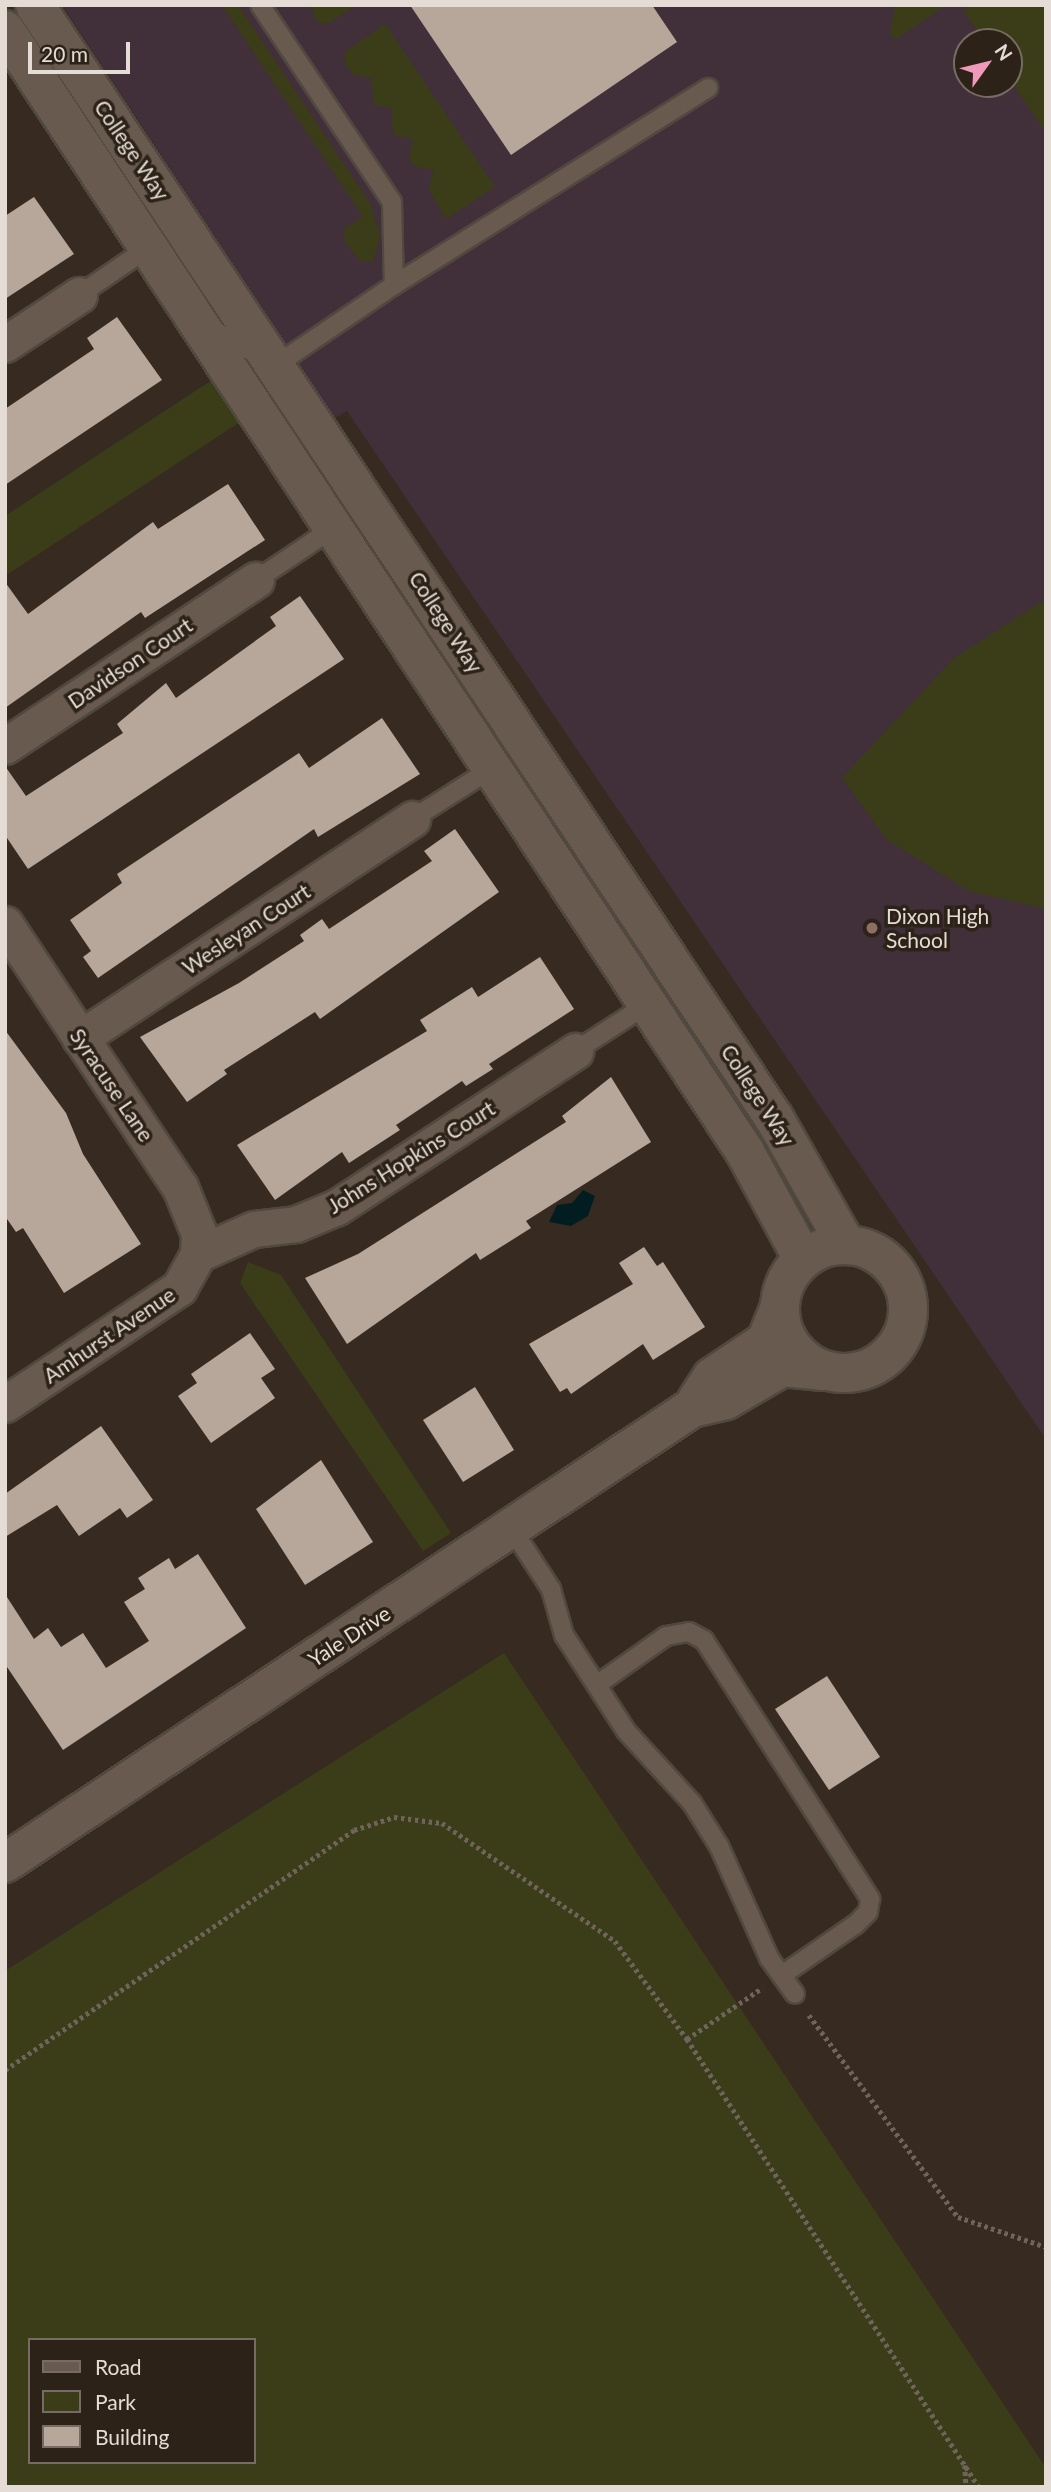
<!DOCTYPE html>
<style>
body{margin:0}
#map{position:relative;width:1051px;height:2492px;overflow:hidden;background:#372b21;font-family:Lato,sans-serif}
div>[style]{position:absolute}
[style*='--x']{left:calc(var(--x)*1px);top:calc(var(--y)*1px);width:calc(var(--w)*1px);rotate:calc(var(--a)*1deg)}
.education>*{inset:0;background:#41303a}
.green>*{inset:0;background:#3a3d18}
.water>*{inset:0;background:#021d22}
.building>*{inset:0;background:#b7a79b}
.path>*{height:4.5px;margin-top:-2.25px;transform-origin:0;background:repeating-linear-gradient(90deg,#6f645b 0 3.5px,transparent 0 7px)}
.roads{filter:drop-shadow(2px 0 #51483f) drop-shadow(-2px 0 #51483f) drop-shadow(0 2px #51483f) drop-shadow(0 -2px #51483f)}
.service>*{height:18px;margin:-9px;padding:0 9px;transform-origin:9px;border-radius:9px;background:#685a4f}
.minor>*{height:35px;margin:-17.5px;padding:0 17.5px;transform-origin:17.5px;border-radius:17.5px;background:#685a4f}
.tertiary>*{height:38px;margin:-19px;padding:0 19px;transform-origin:19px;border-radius:19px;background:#685a4f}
.tertiary>.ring{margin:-19px;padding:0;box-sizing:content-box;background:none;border:38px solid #685a4f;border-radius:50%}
.dots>*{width:19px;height:19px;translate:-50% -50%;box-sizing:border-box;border:4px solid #2d2217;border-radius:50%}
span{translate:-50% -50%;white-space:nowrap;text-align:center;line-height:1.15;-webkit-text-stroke:7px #2d2217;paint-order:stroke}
.street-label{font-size:21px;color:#e4dcd5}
.poi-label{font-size:21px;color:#e4dcd5}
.left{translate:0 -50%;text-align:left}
.frame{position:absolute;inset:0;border:7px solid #e4dcd5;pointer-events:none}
.legend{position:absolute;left:28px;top:2338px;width:228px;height:126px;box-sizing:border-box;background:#2d2217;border:2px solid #766c63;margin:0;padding:9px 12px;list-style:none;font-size:21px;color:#e4dcd5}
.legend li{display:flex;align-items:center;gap:14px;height:35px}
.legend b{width:35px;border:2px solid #766c63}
.north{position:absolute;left:953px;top:28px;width:70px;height:70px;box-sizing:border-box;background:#2d2217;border:2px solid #766c63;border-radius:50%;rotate:56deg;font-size:19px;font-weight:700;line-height:28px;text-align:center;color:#e4dcd5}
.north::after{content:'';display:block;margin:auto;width:24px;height:32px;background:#ef9ab8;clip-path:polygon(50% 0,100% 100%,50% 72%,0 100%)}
.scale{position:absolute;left:28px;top:42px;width:102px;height:32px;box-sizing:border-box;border:4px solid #e4dcd5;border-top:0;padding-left:9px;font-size:21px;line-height:24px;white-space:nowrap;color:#e4dcd5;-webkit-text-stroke:5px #2d2217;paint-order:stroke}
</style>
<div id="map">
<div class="education">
<i style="clip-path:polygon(evenodd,62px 5px,1046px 5px,1046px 1439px,347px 411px,335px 418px,62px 5px,967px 42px,1009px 42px,1009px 84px,967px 84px,967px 42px)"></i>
</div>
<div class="green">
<i style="clip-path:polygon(222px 5px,238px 5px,370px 203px,380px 235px,374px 260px,361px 262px,344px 240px,344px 229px,363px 217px)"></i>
<i style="clip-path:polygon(310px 5px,356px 5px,327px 24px,317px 22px)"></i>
<i style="clip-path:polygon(895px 5px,946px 5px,895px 40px,890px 33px)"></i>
<i style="clip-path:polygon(971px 5px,1046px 5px,1046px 133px,1009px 78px,1009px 42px,985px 42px,963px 10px)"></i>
<i style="clip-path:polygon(385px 24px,495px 187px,446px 219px,429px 190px,433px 170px,414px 166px,409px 158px,413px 139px,393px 135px,392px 108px,374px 105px,371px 78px,353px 74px,344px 62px,346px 51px)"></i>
<i style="clip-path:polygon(212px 380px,240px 422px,5px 576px,5px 516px)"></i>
<i style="clip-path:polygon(1046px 599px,1046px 909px,969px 891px,887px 840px,842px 778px,954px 658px)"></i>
<i style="clip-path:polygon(248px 1262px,281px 1275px,451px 1533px,423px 1551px,240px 1283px)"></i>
<i style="clip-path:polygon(evenodd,504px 1653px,1046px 2468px,1046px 2487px,5px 2487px,5px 1971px,504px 1653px,30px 2340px,254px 2340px,254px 2462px,30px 2462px,30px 2340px)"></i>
</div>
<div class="water">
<i style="clip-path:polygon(583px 1190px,595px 1196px,588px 1216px,571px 1226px,549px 1222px,557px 1205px,572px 1203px)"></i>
</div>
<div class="building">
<i style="clip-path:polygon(410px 5px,652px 5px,677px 42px,511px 155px)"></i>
<i style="clip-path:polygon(34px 197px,74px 254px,5px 299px,5px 216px)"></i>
<i style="clip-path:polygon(117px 317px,162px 380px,5px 485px,5px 409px,94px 349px,87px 338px)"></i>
<i style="clip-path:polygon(228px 484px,265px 540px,145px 618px,141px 612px,5px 708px,5px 582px,28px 614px,153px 522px,158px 529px)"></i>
<i style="clip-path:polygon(300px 596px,344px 659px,28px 869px,5px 835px,5px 766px,26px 796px,123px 733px,117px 724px,166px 683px,176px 698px,276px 626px,270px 617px)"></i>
<i style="clip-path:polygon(382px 718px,420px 774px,318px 837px,314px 829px,98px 978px,83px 957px,91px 951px,70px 920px,122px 883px,117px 874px,299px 753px,309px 768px)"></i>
<i style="clip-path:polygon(455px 829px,499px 892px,320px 1019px,315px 1012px,224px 1070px,227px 1074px,187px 1102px,140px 1037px,239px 983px,304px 941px,300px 935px,322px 919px,329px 929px,432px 861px,424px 851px)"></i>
<i style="clip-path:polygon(540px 957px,574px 1009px,489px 1064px,493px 1069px,466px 1086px,462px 1081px,396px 1125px,400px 1130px,349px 1163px,342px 1152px,275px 1200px,237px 1145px,427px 1031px,420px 1020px,472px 987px,478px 997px)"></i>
<i style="clip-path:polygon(5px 1030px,66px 1113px,83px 1154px,141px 1244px,64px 1293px,23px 1228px,16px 1232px,5px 1216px)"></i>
<i style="clip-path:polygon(611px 1077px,651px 1142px,526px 1221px,531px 1228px,480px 1260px,476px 1253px,347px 1344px,305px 1278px,358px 1254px,566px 1122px,562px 1116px)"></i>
<i style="clip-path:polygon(644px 1247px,657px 1266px,663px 1262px,705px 1327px,653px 1360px,643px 1344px,571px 1394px,567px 1388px,560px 1392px,529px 1344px,633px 1284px,619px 1263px)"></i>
<i style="clip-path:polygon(250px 1333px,275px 1369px,261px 1378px,275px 1398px,211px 1443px,178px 1396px,197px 1383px,191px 1374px)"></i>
<i style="clip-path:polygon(475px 1387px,514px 1450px,463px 1482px,423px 1420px)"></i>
<i style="clip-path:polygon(101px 1426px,153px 1500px,127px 1518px,120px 1508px,79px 1536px,57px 1505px,5px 1537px,5px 1494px)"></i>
<i style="clip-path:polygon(321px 1460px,373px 1542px,305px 1585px,256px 1509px)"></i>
<i style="clip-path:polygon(198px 1554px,246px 1628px,63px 1750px,5px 1664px,5px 1594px,34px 1639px,48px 1628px,61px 1647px,83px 1633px,106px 1668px,149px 1641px,124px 1602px,145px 1589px,138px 1578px,169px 1558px,175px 1569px)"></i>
<i style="clip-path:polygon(827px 1676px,880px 1757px,829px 1790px,775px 1709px)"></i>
</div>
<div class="path">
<i style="--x:809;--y:2015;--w:251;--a:53.6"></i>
<i style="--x:958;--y:2217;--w:93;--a:18.8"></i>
<i style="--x:687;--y:2039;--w:91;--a:-34.2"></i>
<i style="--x:5;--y:2070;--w:424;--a:-34.5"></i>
<i style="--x:354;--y:1830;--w:42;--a:-18"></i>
<i style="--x:394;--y:1817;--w:48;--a:7.1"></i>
<i style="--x:442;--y:1823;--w:209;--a:34.3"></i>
<i style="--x:615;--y:1941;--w:122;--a:53.7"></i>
<i style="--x:687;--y:2039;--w:535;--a:56.9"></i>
<i style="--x:965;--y:2465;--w:22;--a:87"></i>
</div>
<div class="roads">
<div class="service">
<i style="--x:394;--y:285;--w:371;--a:-32.1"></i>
<i style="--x:79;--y:295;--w:85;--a:-34.4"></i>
<i style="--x:215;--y:331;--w:70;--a:29.1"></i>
<i style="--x:276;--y:365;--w:143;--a:-34.1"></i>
<i style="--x:394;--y:285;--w:83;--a:-91.4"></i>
<i style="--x:392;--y:202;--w:237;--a:-123.8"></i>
<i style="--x:256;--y:580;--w:95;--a:-33.9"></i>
<i style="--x:412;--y:819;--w:93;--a:-32.3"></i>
<i style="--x:575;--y:1051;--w:87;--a:-32.8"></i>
<i style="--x:512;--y:1529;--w:72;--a:57"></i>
<i style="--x:551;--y:1589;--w:48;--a:74.2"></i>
<i style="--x:564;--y:1635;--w:114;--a:57.1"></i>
<i style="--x:626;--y:1731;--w:98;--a:47.5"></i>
<i style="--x:692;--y:1803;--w:51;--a:57.9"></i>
<i style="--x:719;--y:1846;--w:123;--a:65.9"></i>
<i style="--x:769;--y:1958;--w:44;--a:54.2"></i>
<i style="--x:598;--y:1684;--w:83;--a:-35.2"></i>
<i style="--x:666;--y:1636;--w:23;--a:-10"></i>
<i style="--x:689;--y:1632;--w:17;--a:28"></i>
<i style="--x:704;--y:1640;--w:308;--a:57.3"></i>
<i style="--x:870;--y:1899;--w:13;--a:99"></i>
<i style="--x:868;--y:1912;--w:17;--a:135"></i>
<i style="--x:856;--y:1924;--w:90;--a:145.4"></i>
</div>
<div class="minor">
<i style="--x:5;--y:344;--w:89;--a:-33.5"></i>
<i style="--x:5;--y:746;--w:301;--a:-33.5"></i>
<i style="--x:5;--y:924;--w:316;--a:56.4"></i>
<i style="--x:180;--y:1187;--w:51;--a:68"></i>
<i style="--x:199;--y:1234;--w:20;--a:93"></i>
<i style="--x:198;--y:1254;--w:39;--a:119"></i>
<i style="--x:179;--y:1288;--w:209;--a:146.3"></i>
<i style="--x:80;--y:1038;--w:398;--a:-33.4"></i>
<i style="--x:198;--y:1254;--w:61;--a:-24.1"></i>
<i style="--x:254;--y:1229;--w:42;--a:-6.8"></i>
<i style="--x:296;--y:1224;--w:44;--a:-22.5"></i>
<i style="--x:337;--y:1207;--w:285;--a:-33.2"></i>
</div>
<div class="tertiary">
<i style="--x:35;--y:5;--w:1336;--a:56.42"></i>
<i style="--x:774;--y:1118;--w:146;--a:60.4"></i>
<i style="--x:5;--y:30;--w:1344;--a:56.59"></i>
<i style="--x:745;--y:1152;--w:122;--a:61.5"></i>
<i class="ring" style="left:780px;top:1245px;width:90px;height:90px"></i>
<i style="--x:697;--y:1400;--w:27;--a:-57"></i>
<i style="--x:712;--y:1377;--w:65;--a:-33.7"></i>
<i style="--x:766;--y:1341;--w:35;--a:-68"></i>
<i style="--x:5;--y:1863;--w:824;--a:-33.52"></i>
<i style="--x:692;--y:1408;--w:35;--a:-13"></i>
<i style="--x:726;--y:1400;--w:66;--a:-30.1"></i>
<i style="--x:783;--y:1367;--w:40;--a:5.7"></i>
</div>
</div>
<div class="dots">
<i style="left:872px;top:928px;background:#8d6e63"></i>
</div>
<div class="street-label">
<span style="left:132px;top:150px;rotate:56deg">College Way</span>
<span style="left:446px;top:622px;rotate:57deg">College Way</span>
<span style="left:130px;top:663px;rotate:-34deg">Davidson Court</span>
<span style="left:246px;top:929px;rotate:-33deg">Wesleyan Court</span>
<span style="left:112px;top:1085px;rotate:56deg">Syracuse Lane</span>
<span style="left:758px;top:1095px;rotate:57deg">College Way</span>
<span style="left:411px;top:1157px;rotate:-32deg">Johns Hopkins Court</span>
<span style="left:109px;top:1335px;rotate:-34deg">Amhurst Avenue</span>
<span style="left:349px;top:1636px;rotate:-33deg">Yale Drive</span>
</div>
<div class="poi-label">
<span class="left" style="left:886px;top:928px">Dixon High<br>School</span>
</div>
<div class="frame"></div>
<ul class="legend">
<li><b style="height:9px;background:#685a4f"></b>Road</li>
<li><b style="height:19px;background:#3a3d18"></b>Park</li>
<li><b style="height:19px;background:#b7a79b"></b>Building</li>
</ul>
<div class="north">N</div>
<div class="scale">20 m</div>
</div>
